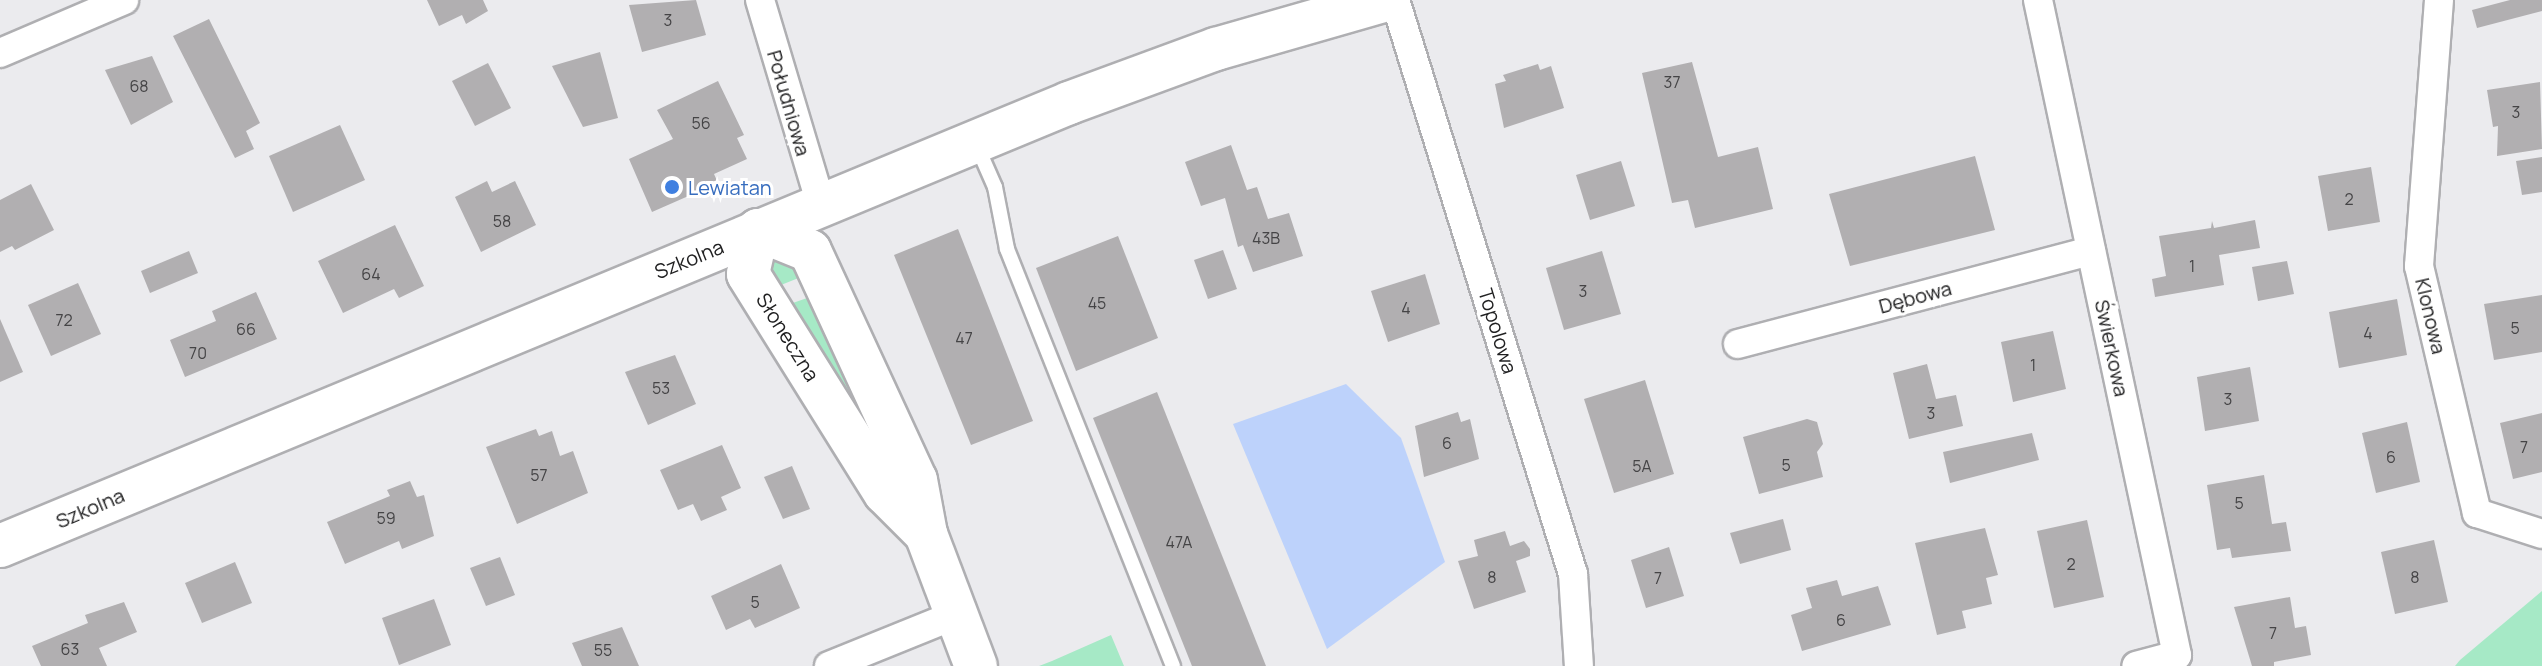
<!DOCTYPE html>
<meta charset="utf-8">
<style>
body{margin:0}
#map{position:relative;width:2542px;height:666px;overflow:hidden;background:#ebebee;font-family:Manrope,sans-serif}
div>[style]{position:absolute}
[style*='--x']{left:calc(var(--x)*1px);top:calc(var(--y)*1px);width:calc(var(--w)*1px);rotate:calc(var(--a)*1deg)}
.green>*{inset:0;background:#a6e9c6}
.water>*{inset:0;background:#bdd2fb}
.building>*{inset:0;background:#b1afb1}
.roads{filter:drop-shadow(2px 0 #afafb2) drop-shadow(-2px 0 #afafb2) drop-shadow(0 2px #afafb2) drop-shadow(0 -2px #afafb2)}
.lane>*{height:14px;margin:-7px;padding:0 7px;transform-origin:7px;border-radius:7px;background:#fff}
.street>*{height:28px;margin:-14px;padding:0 14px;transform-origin:14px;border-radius:14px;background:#fff}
.secondary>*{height:42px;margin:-21px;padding:0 21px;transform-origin:21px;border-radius:21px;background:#fff}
.dots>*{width:22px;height:22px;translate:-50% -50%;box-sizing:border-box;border:4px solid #fff;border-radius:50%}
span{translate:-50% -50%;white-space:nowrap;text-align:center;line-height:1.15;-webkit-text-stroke:6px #fff;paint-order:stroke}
.number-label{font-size:16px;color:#454446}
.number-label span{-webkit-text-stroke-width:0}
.street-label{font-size:20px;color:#212122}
.shop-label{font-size:20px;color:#366cbe}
.left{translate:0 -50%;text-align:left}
</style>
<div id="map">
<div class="green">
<i style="clip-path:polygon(786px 250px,801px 277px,776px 287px,762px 254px)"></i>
<i style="clip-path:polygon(810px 297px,905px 484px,787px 305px)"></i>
<i style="clip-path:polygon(2542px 591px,2542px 666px,2455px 666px,2460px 660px)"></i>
<i style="clip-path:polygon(1111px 635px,1124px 666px,1039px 666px,1052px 661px)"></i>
</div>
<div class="water">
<i style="clip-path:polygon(1346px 384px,1401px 438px,1445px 562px,1327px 649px,1233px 424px)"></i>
</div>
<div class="building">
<i style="clip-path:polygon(427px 0,483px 0,488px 11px,466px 24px,462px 15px,439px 26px)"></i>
<i style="clip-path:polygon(696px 0,706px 35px,642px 52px,629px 5px)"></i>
<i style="clip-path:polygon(2510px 0,2542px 0,2542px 11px,2477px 28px,2472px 10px)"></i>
<i style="clip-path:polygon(209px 19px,260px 123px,246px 131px,254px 149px,235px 158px,173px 36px)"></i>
<i style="clip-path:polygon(600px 52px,618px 118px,583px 127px,552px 66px)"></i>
<i style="clip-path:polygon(152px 56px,173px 102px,131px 125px,105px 70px)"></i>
<i style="clip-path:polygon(1692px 62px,1718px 157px,1758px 147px,1773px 209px,1695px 228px,1688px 200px,1672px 203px,1642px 73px)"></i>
<i style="clip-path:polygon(488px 63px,511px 108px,475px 126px,452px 81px)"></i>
<i style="clip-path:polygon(1538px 64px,1540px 70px,1551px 66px,1564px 108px,1504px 128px,1495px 84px,1506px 81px,1503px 75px)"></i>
<i style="clip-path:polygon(718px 81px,744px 135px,737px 138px,747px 159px,714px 174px,718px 183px,652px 212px,629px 159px,673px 139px,657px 110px)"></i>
<i style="clip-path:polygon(2540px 82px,2542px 149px,2497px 156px,2498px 126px,2493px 127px,2487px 90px)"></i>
<i style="clip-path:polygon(340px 125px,365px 180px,293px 212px,269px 156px)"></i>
<i style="clip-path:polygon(1231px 145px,1247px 190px,1257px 187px,1268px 219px,1289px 213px,1303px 256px,1253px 272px,1243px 245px,1238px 247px,1225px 198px,1201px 206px,1185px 162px)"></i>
<i style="clip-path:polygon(1975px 156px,1995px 230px,1850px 266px,1829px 194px)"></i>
<i style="clip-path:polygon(2542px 157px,2542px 192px,2522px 195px,2516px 161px)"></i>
<i style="clip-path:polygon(1621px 161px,1635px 206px,1590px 220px,1576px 175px)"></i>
<i style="clip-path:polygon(2371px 167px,2380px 222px,2328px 231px,2318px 176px)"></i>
<i style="clip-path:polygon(487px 181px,492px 192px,515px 181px,536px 225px,481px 252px,455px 197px)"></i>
<i style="clip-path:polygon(31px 184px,54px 230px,15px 250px,12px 246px,0 252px,0 200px)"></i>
<i style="clip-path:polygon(2255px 220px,2260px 248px,2219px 255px,2224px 285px,2155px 297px,2152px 279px,2166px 276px,2159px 236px,2211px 228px,2212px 221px,2214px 228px)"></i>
<i style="clip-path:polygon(395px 225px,424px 286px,399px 298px,394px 289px,343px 313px,318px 261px)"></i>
<i style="clip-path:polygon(958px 229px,1033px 421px,971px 445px,894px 255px)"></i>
<i style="clip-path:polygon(1118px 236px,1158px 338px,1076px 371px,1036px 268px)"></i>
<i style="clip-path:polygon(1223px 250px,1237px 289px,1208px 299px,1194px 260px)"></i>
<i style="clip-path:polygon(189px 251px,198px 273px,150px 293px,141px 271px)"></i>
<i style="clip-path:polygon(1602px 251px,1621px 314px,1564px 330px,1546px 268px)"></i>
<i style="clip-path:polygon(2287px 261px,2294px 294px,2258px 301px,2252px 267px)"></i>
<i style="clip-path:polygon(1425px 274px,1440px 324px,1388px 342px,1371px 291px)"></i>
<i style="clip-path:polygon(78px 283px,101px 334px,51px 356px,28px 305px)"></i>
<i style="clip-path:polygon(256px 292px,277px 339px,185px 377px,170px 340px,216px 321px,212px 311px)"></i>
<i style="clip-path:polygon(2542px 295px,2542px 352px,2494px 360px,2484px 304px)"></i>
<i style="clip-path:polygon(2397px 299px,2407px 355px,2339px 368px,2329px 312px)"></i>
<i style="clip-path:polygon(0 319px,23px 372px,0 382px)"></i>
<i style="clip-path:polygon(2053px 331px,2066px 389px,2013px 402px,2001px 342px)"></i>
<i style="clip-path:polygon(675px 355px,696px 404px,648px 425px,625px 372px)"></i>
<i style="clip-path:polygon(1927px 364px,1936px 399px,1956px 395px,1963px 426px,1909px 439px,1893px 373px)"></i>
<i style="clip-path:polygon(2250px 367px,2259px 421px,2205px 431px,2197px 377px)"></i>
<i style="clip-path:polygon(1645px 380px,1674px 474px,1614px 493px,1584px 399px)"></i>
<i style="clip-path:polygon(1157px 392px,1266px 666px,1192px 666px,1093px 418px)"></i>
<i style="clip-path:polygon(1458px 412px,1461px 422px,1470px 419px,1479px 459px,1424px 477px,1415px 426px)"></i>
<i style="clip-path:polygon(2542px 413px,2542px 472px,2513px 479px,2500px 423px)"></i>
<i style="clip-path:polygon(1807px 419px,1817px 422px,1823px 444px,1817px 452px,1823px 477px,1759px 494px,1743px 437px)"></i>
<i style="clip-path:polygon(2407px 422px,2420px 482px,2376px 493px,2362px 433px)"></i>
<i style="clip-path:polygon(536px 429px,539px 436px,552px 431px,560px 456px,573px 451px,588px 493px,517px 524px,486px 447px)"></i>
<i style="clip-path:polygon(2032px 433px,2039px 460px,1950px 483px,1943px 452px)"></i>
<i style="clip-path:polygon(722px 445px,741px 488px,721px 497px,727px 510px,701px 521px,693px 504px,678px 510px,660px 470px)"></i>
<i style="clip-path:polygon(792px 466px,810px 509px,783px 519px,764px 477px)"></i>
<i style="clip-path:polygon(2264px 475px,2272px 524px,2286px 522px,2291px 551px,2232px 558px,2230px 548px,2217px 550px,2207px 485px)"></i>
<i style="clip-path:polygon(410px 481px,417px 497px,424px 495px,434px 536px,402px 549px,399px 541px,345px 564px,327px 522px,390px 496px,387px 490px)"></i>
<i style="clip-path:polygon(1783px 519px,1791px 550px,1740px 564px,1730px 533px)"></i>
<i style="clip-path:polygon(2087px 520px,2104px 597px,2054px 608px,2037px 531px)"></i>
<i style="clip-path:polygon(1985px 528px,1998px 575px,1986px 578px,1992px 604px,1962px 611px,1966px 628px,1937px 635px,1915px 543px)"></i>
<i style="clip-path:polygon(1505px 531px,1510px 546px,1524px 541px,1530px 549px,1530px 556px,1516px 561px,1526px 592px,1474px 609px,1458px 561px,1478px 556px,1474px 540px)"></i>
<i style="clip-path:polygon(2434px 540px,2448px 602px,2395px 614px,2381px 552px)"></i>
<i style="clip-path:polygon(1669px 547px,1684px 596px,1646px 608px,1631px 560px)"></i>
<i style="clip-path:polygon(500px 557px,515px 595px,486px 606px,470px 568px)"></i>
<i style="clip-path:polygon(235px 562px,252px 603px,202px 623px,185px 583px)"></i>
<i style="clip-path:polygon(781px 564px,800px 608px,755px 628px,750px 619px,726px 630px,711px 596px)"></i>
<i style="clip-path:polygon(1837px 580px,1842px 596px,1878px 586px,1891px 625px,1802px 651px,1791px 615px,1812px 608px,1806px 588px)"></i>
<i style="clip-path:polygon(2290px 597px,2295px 628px,2306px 626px,2311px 655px,2274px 662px,2274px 666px,2252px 666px,2234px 607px)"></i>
<i style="clip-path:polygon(434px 599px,451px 645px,399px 665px,382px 618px)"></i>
<i style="clip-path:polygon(124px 602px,137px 632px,99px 648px,107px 666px,41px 666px,32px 646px,88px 623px,85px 615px)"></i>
<i style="clip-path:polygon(622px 627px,639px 666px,582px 666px,572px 643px)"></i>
</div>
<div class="roads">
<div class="lane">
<i style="--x:977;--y:146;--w:45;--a:66.3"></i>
<i style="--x:995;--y:187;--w:63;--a:79"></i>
<i style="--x:1007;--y:249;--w:449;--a:68.3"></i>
</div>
<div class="street">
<i style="--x:760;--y:0;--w:213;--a:73.4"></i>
<i style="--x:1395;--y:0;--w:601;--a:72.77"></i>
<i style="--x:1573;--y:574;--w:92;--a:86.3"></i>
<i style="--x:2038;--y:0;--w:670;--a:78.02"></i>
<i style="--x:2177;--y:655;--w:42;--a:165"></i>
<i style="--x:2439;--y:0;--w:267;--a:94.3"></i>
<i style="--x:2419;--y:266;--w:254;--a:76.8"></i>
<i style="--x:2477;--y:513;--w:68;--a:17.9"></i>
<i style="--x:0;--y:53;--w:135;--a:-23.1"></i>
<i style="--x:1738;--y:344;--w:365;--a:-14.8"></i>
<i style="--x:829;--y:666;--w:136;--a:-22"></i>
</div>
<div class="secondary">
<i style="--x:758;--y:230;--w:56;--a:22"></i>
<i style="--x:810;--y:251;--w:252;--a:65.2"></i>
<i style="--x:916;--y:480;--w:55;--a:79.5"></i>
<i style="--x:926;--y:534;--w:141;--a:69.3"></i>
<i style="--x:758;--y:230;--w:45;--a:102.8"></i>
<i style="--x:748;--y:274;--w:258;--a:58"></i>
<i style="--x:885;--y:493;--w:58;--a:45"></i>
<i style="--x:0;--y:546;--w:1157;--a:-22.51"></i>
<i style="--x:1069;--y:103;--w:157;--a:-20.2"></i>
<i style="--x:1216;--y:49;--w:178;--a:-16"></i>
</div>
</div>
<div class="dots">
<i style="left:672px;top:187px;background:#3f7fe0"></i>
</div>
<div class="number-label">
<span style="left:668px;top:20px">3</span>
<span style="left:1672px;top:82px">37</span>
<span style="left:139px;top:86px">68</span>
<span style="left:2516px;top:112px">3</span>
<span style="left:701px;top:123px">56</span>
<span style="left:2349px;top:199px">2</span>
<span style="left:502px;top:221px">58</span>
<span style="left:1266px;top:238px">43B</span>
<span style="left:2192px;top:266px">1</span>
<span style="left:371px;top:274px">64</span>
<span style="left:1583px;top:291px">3</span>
<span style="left:1097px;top:303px">45</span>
<span style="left:1406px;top:308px">4</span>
<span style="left:64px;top:320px">72</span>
<span style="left:2515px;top:328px">5</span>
<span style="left:246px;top:329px">66</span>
<span style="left:2368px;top:333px">4</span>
<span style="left:964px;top:338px">47</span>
<span style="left:198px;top:353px">70</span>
<span style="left:2033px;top:365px">1</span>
<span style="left:661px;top:388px">53</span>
<span style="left:2228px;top:399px">3</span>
<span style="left:1931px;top:413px">3</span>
<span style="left:1447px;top:443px">6</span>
<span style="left:2524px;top:447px">7</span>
<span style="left:2391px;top:457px">6</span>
<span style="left:1786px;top:465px">5</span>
<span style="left:1642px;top:466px">5A</span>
<span style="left:539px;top:475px">57</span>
<span style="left:2239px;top:503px">5</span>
<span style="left:386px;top:518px">59</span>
<span style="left:1179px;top:542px">47A</span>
<span style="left:2071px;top:564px">2</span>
<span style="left:1492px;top:577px">8</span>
<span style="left:2415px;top:577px">8</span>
<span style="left:1658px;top:578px">7</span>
<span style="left:755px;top:602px">5</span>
<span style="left:1841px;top:620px">6</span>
<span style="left:2273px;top:633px">7</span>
<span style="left:70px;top:649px">63</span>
<span style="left:603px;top:650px">55</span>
</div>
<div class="street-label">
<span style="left:789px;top:103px;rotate:74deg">Południowa</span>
<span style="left:689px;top:259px;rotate:-22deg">Szkolna</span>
<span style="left:1915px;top:297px;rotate:-15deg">Dębowa</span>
<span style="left:2431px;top:316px;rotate:77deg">Klonowa</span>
<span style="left:1498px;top:331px;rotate:73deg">Topolowa</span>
<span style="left:788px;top:337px;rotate:58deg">Słoneczna</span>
<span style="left:2112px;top:348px;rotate:78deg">Świerkowa</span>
<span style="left:90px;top:508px;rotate:-23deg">Szkolna</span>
</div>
<div class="shop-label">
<span class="left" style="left:688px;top:187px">Lewiatan</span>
</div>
</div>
